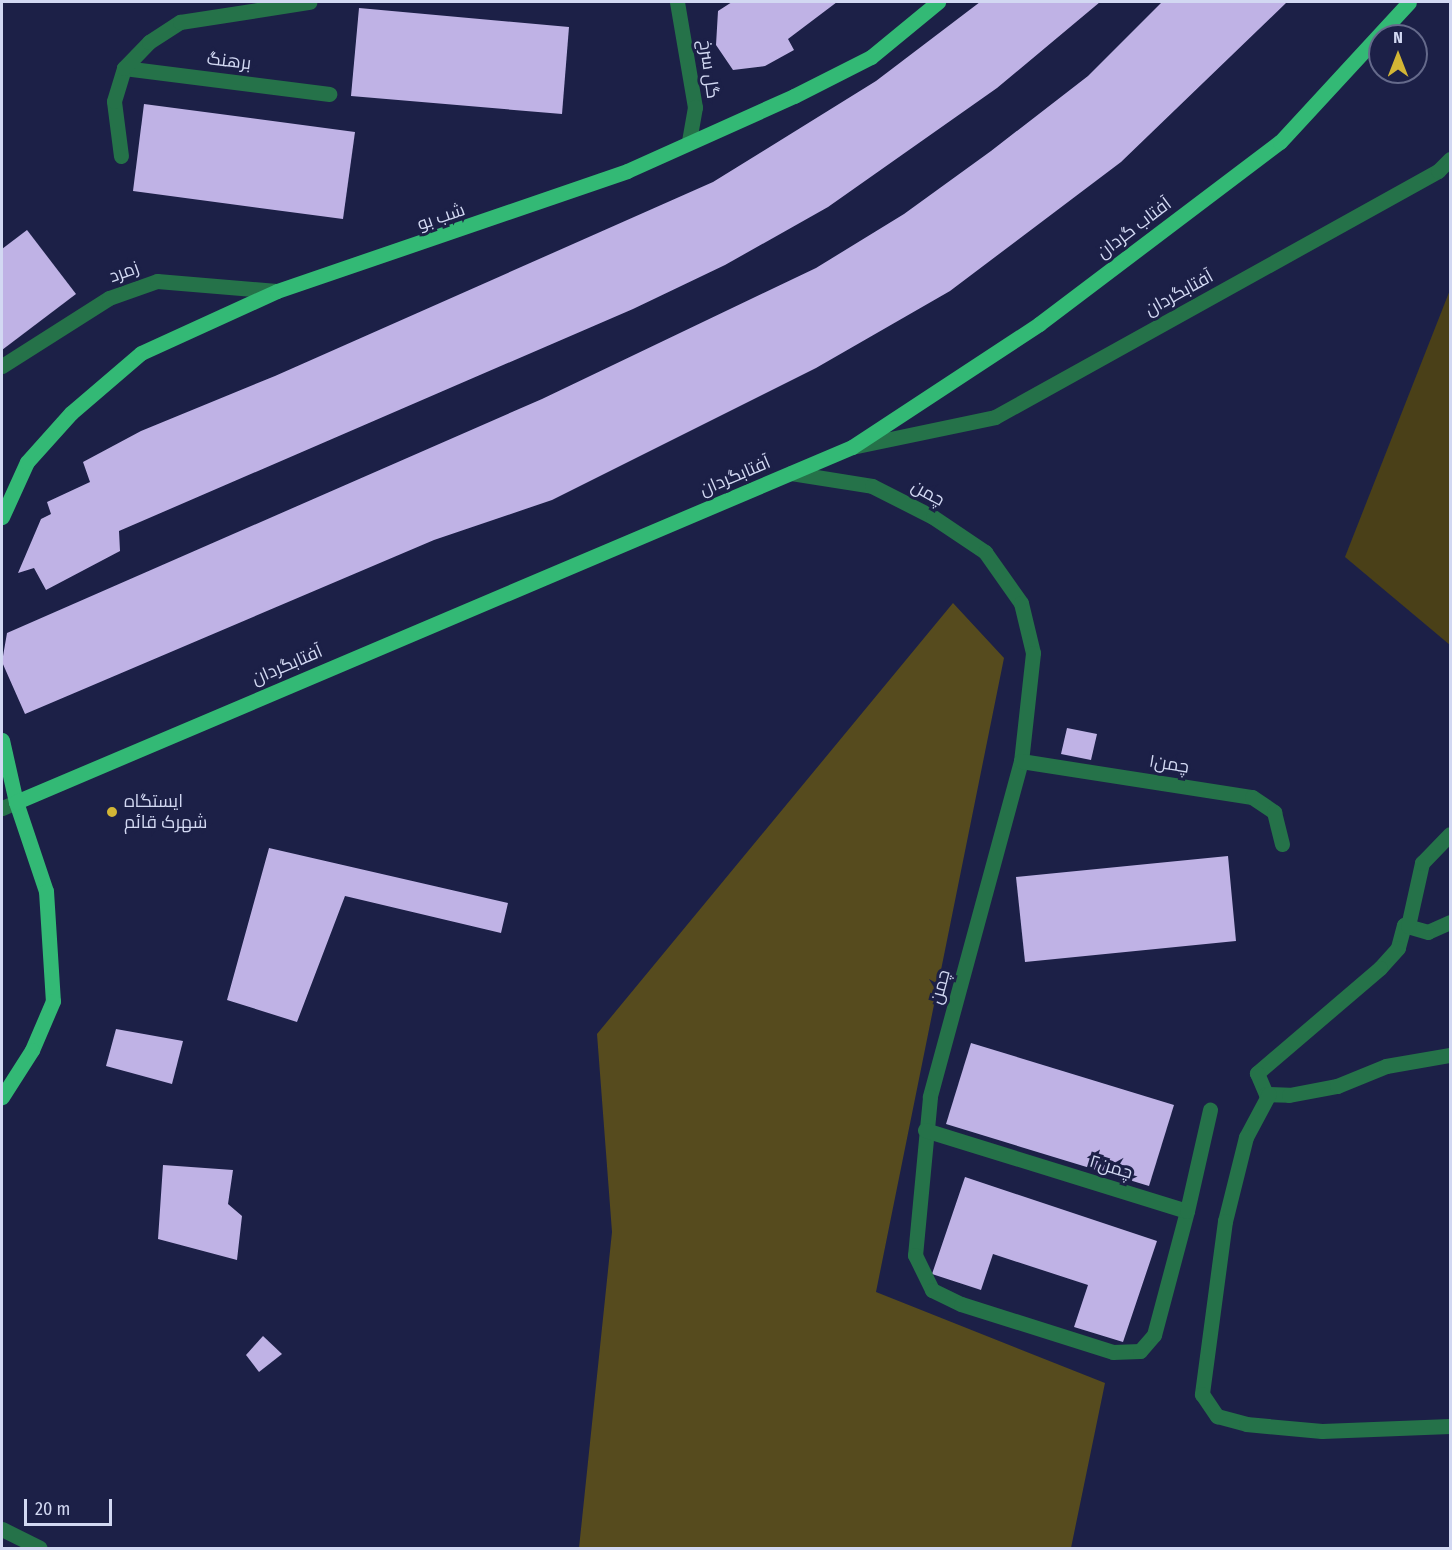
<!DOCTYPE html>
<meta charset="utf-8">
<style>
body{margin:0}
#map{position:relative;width:1452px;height:1550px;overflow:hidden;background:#1c2047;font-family:"Fira Sans Condensed",Cairo,sans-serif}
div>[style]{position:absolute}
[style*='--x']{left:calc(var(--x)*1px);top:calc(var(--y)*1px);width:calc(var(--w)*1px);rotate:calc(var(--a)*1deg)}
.green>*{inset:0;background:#4a4018}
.forest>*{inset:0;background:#564b1e}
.building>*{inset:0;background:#bfb2e5}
.minor>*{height:15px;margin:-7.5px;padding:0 7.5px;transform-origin:7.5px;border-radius:7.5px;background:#257249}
.major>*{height:15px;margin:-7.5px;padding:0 7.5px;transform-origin:7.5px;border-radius:7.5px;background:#33b975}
.dots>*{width:16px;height:16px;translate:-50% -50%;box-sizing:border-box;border:3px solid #1c2047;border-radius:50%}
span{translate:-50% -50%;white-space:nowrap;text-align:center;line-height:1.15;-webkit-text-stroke:6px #1c2047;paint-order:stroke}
.street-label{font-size:18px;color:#d2d8f2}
.poi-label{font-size:18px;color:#d2d8f2}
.left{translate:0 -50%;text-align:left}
.frame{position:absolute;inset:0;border:3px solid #d2d8f2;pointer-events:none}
.north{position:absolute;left:1368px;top:24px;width:60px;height:60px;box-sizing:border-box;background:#1c2047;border:2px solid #656a8b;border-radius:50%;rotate:0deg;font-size:16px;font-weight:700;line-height:24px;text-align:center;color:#d2d8f2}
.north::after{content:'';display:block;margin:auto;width:21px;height:27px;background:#d3b635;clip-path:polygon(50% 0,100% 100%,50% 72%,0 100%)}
.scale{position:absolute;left:24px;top:1499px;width:88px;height:27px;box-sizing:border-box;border:3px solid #d2d8f2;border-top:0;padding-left:8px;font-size:18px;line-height:21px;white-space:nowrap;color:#d2d8f2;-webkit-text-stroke:4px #1c2047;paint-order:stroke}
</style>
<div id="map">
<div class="green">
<i style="clip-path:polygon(1450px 290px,1450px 645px,1345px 557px)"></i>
</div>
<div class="forest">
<i style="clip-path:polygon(953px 603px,1004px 658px,876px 1292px,1105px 1383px,1071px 1548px,579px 1548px,612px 1232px,597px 1034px)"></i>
</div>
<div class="building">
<i style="clip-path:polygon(732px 2px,837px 2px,788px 39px,794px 50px,765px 66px,733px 70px,716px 45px,718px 11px)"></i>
<i style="clip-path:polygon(980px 2px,1100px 2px,997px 88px,828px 207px,725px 265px,633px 309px,119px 531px,120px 551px,46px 590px,34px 568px,18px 573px,41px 519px,51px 514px,47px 502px,90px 482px,83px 462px,141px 431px,275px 376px,713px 182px,876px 81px)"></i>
<i style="clip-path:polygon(1162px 2px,1287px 2px,1121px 162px,950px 291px,816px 368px,552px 500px,434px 540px,25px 714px,2px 662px,7px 633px,542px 399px,816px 268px,904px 214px,991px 151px,1088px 76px)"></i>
<i style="clip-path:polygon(359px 8px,569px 27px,562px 114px,351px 96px)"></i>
<i style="clip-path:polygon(144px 104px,355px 132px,343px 219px,133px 191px)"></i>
<i style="clip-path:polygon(27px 230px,76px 294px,2px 350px,2px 249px)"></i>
<i style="clip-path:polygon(1067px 728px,1097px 734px,1091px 760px,1061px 754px)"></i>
<i style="clip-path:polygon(269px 848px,508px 903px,501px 933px,345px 896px,297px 1022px,227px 1000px)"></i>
<i style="clip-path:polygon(1228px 856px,1236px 941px,1025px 962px,1016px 877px)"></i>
<i style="clip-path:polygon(116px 1029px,183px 1041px,172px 1084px,106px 1066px)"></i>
<i style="clip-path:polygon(971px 1043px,1174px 1105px,1149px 1186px,946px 1124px)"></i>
<i style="clip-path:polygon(163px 1165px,233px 1170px,228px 1204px,242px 1216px,237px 1260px,158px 1239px)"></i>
<i style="clip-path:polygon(965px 1177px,1157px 1241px,1123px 1342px,1074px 1327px,1088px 1285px,993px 1254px,981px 1290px,932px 1274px)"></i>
<i style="clip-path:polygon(263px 1336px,282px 1354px,259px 1372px,246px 1355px)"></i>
</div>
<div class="minor">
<i style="--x:677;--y:2;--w:107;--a:80.3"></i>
<i style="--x:695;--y:107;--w:35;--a:100"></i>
<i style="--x:124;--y:68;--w:207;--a:7.2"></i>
<i style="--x:121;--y:156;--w:55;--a:-97.3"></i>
<i style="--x:114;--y:101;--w:34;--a:-73"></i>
<i style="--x:124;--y:68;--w:36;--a:-46"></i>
<i style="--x:149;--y:42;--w:37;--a:-33"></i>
<i style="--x:180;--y:22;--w:131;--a:-8.8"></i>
<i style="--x:2;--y:366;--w:127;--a:-32.4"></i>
<i style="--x:109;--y:298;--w:51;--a:-19.5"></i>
<i style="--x:157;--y:281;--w:120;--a:4.8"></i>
<i style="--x:852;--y:447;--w:146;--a:-11.8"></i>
<i style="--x:995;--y:417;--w:507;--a:-29.04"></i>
<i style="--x:1438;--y:171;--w:17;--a:-45"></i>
<i style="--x:791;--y:473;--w:82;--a:9.1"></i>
<i style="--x:872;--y:486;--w:68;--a:26.9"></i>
<i style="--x:933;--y:517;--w:63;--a:33.9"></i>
<i style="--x:985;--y:552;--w:62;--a:54.8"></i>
<i style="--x:1021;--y:603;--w:51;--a:76.5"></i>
<i style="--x:1033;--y:653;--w:109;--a:96.3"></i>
<i style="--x:1021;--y:761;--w:348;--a:105.2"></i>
<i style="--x:930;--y:1097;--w:159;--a:95.4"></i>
<i style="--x:915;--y:1255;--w:39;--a:64"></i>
<i style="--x:932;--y:1290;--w:32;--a:26"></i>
<i style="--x:961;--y:1304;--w:159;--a:17.5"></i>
<i style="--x:1113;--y:1352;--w:27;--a:-2"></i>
<i style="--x:1140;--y:1351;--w:21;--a:-49"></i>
<i style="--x:1154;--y:1335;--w:128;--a:-75.1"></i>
<i style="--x:1021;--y:761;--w:234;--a:8.9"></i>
<i style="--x:1252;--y:797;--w:27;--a:34"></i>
<i style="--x:1274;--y:812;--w:33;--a:76"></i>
<i style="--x:2;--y:808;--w:15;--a:-23"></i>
<i style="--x:1450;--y:922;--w:24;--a:156"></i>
<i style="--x:1428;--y:932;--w:25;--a:-164"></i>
<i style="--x:1404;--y:925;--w:24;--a:105"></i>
<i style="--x:1398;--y:948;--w:27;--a:132"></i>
<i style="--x:1380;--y:968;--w:162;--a:139.5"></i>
<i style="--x:1257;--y:1073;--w:23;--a:67"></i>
<i style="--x:1266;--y:1094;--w:23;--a:2"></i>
<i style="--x:1289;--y:1095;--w:49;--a:-10.6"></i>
<i style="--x:1337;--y:1086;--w:53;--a:-22.2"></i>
<i style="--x:1386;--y:1066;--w:65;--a:-9.8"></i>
<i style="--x:1408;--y:926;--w:65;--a:-77.5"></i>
<i style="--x:1422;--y:863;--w:40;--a:-46"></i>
<i style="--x:1269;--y:1094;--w:49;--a:118.1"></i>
<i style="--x:1246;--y:1137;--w:87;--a:104"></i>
<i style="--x:1225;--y:1221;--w:175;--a:97.6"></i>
<i style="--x:1202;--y:1394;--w:27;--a:56"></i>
<i style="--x:1217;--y:1416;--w:30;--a:15"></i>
<i style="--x:1246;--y:1424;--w:76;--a:5.3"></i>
<i style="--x:1322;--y:1431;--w:128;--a:-2.2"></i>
<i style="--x:925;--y:1130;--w:274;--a:17.2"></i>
<i style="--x:1187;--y:1211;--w:104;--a:-77.2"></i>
<i style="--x:2;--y:1529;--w:42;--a:26.6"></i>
</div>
<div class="major">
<i style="--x:2;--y:517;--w:60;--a:-65.6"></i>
<i style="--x:27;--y:462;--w:66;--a:-48.1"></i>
<i style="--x:71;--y:413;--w:92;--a:-40.6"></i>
<i style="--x:141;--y:353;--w:149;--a:-24.5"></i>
<i style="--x:277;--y:291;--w:370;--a:-18.9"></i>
<i style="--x:627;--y:171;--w:183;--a:-24.2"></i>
<i style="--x:794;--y:96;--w:86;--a:-26.9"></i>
<i style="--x:871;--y:57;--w:87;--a:-39.4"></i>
<i style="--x:2;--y:740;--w:64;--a:77.3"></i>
<i style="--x:16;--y:802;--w:94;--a:71.4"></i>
<i style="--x:46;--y:891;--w:110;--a:86.4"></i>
<i style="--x:53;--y:1001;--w:53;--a:113.2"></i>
<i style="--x:32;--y:1050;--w:56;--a:122.6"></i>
<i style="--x:16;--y:802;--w:908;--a:-23.01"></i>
<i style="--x:852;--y:447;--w:224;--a:-33.3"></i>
<i style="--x:1039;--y:324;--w:302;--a:-37.1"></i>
<i style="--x:1280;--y:142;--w:190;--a:-47.3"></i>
</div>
<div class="dots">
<i style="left:112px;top:812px;background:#d3b635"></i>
</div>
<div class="street-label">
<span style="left:229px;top:61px;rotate:7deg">برهنگ</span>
<span style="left:709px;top:69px;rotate:82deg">گل سرخ</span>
<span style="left:441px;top:217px;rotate:-19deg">شب بو</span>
<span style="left:1134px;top:228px;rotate:-37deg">آفتاب گردان</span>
<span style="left:124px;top:272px;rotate:-20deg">زمرد</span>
<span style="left:1179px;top:293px;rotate:-29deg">آفتابگردان</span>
<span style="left:735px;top:476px;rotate:-23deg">آفتابگردان</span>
<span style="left:928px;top:493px;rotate:29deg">چمن</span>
<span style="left:287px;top:665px;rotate:-23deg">آفتابگردان</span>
<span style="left:1169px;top:764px;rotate:9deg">چمن۱</span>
<span style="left:940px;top:987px;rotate:-75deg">چمن</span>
<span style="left:1111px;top:1167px;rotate:17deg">چمن۲</span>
</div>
<div class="poi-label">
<span class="left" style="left:124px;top:812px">ایستگاه<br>شهرک قائم</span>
</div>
<div class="frame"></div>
<div class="north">N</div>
<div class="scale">20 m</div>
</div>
